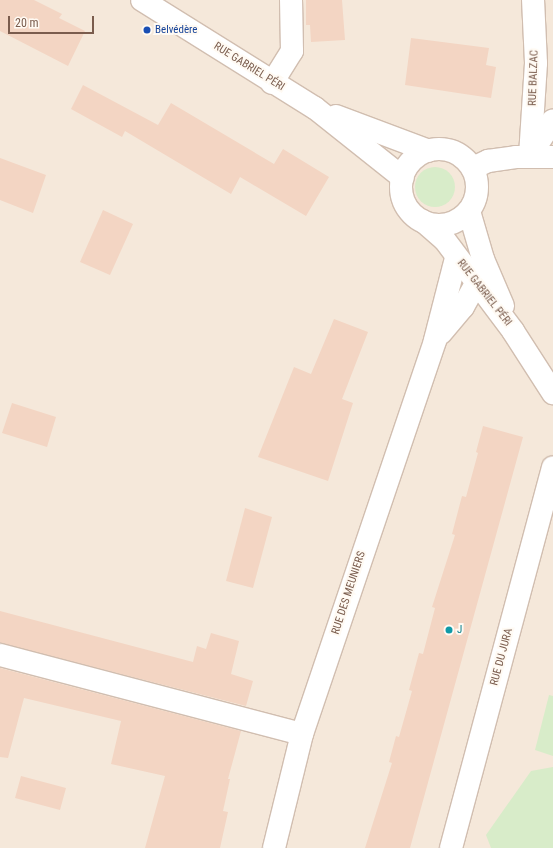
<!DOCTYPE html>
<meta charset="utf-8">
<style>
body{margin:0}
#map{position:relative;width:553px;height:848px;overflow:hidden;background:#fdf6ec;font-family:"Roboto Condensed",sans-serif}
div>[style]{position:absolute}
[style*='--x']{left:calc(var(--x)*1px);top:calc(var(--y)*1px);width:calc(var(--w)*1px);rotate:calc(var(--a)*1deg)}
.residential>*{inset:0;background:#f5e8da}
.green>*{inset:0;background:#d8ecc9}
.round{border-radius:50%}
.building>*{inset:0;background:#f3d5c3}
.roads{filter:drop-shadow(1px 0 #d1beb0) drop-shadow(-1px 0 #d1beb0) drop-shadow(0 1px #d1beb0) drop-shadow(0 -1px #d1beb0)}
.street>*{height:22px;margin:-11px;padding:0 11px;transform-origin:11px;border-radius:11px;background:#fff}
.secondary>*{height:22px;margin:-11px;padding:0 11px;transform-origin:11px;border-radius:11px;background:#fff}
.secondary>.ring{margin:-11px;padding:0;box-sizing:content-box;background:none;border:22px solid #fff;border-radius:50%}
.dots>*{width:11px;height:11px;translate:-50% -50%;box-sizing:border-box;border:2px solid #fffaf3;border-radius:50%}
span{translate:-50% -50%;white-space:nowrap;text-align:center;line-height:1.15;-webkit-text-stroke:4px #fffaf3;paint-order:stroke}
.transit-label{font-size:11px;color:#164399}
.left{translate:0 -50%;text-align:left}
.street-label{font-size:11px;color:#7a5c4d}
.culture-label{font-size:11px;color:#0d838f}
.scale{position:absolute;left:8px;top:16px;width:86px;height:18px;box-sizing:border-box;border:2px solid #7a5c4d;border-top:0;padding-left:5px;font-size:12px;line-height:14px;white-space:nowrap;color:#7a5c4d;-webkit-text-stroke:3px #fffaf3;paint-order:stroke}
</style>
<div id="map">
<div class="residential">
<i style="clip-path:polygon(0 0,553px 0,553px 848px,0 848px)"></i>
</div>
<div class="green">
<i class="round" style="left:415px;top:167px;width:40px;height:40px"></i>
<i style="clip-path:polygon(549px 695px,553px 696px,553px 756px,535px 750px)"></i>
<i style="clip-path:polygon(553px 767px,553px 848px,491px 848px,486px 835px,531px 771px)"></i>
</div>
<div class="building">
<i style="clip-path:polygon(0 0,34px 0,62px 14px,59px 18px,85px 31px,68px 66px,0 31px)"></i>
<i style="clip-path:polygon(306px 0,342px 0,345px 40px,311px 42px,310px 25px,306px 25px)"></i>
<i style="clip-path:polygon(411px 38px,489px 48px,486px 65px,496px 67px,491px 98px,405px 85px)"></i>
<i style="clip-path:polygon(83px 85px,158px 125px,171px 103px,274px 164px,283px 149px,329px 177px,306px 216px,240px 177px,231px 194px,125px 131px,122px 137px,71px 109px)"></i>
<i style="clip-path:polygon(0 158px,46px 175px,33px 213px,0 200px)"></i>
<i style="clip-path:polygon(103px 210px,133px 224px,110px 275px,80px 262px)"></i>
<i style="clip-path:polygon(334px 319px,368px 332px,342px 399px,353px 403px,328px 481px,258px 457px,294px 367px,311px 374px)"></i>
<i style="clip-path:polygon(12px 403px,56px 417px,47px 447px,2px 433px)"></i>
<i style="clip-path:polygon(483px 426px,523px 437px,410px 848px,365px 848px,392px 763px,389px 762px,396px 736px,399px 737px,412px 691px,409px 690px,419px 653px,423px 654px,435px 608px,432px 607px,455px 535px,452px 534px,462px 496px,466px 497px,478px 453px,476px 452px)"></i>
<i style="clip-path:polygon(245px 508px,272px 517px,253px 588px,226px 581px)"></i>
<i style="clip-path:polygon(0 611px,193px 662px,197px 646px,206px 649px,211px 633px,239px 641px,231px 674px,253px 681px,246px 706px,0 643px)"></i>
<i style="clip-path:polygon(0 668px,241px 731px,228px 779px,230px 779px,223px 811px,228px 812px,220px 848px,145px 848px,165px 776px,111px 764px,121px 721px,24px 698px,8px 758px,0 757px)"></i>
<i style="clip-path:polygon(21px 776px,66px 788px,60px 810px,15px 798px)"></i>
</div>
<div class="roads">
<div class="street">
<i style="--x:272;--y:83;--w:38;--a:-58"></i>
<i style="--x:292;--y:51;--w:51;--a:-91.1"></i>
<i style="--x:531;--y:154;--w:40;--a:-57.1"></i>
<i style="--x:530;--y:156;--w:93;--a:-86.3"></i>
<i style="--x:536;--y:63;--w:63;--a:-92.7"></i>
<i style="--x:473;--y:168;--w:17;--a:-25"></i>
<i style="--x:488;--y:161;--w:28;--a:-8"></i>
<i style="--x:516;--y:157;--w:37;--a:0"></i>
<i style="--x:441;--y:333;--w:34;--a:-50"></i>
<i style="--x:463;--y:307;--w:26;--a:-61"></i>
<i style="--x:476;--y:284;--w:19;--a:-74"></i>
<i style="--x:0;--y:655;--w:312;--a:14.7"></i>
<i style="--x:274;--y:848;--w:117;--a:-76.2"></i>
<i style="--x:302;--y:734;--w:416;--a:-71.3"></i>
<i style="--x:435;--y:340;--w:85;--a:-75.6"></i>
<i style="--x:451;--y:848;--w:394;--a:-75"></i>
</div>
<div class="secondary">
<i style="--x:142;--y:0;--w:204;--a:32"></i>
<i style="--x:315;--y:108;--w:112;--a:38.5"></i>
<i style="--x:336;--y:116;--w:99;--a:20.6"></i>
<i class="ring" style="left:401px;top:149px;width:54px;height:54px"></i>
<i style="--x:469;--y:211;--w:50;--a:73.7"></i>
<i style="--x:483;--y:259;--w:51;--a:66.9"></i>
<i style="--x:423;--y:221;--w:28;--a:41"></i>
<i style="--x:444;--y:239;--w:115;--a:53.1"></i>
<i style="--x:513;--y:331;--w:74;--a:57.2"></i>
</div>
</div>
<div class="dots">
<i style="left:147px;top:30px;background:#1a4fb4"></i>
<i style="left:449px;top:630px;background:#0f9aa8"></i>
</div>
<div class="transit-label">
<span class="left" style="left:155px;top:30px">Belvédère</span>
</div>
<div class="street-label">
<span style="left:249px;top:67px;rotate:32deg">RUE GABRIEL PÉRI</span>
<span style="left:534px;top:78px;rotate:-88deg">RUE BALZAC</span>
<span style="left:484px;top:293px;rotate:52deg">RUE GABRIEL PÉRI</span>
<span style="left:349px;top:593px;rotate:-72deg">RUE DES MEUNIERS</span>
<span style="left:502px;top:657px;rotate:-75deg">RUE DU JURA</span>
</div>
<div class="culture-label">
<span class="left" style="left:457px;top:630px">J</span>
</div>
<div class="scale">20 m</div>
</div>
